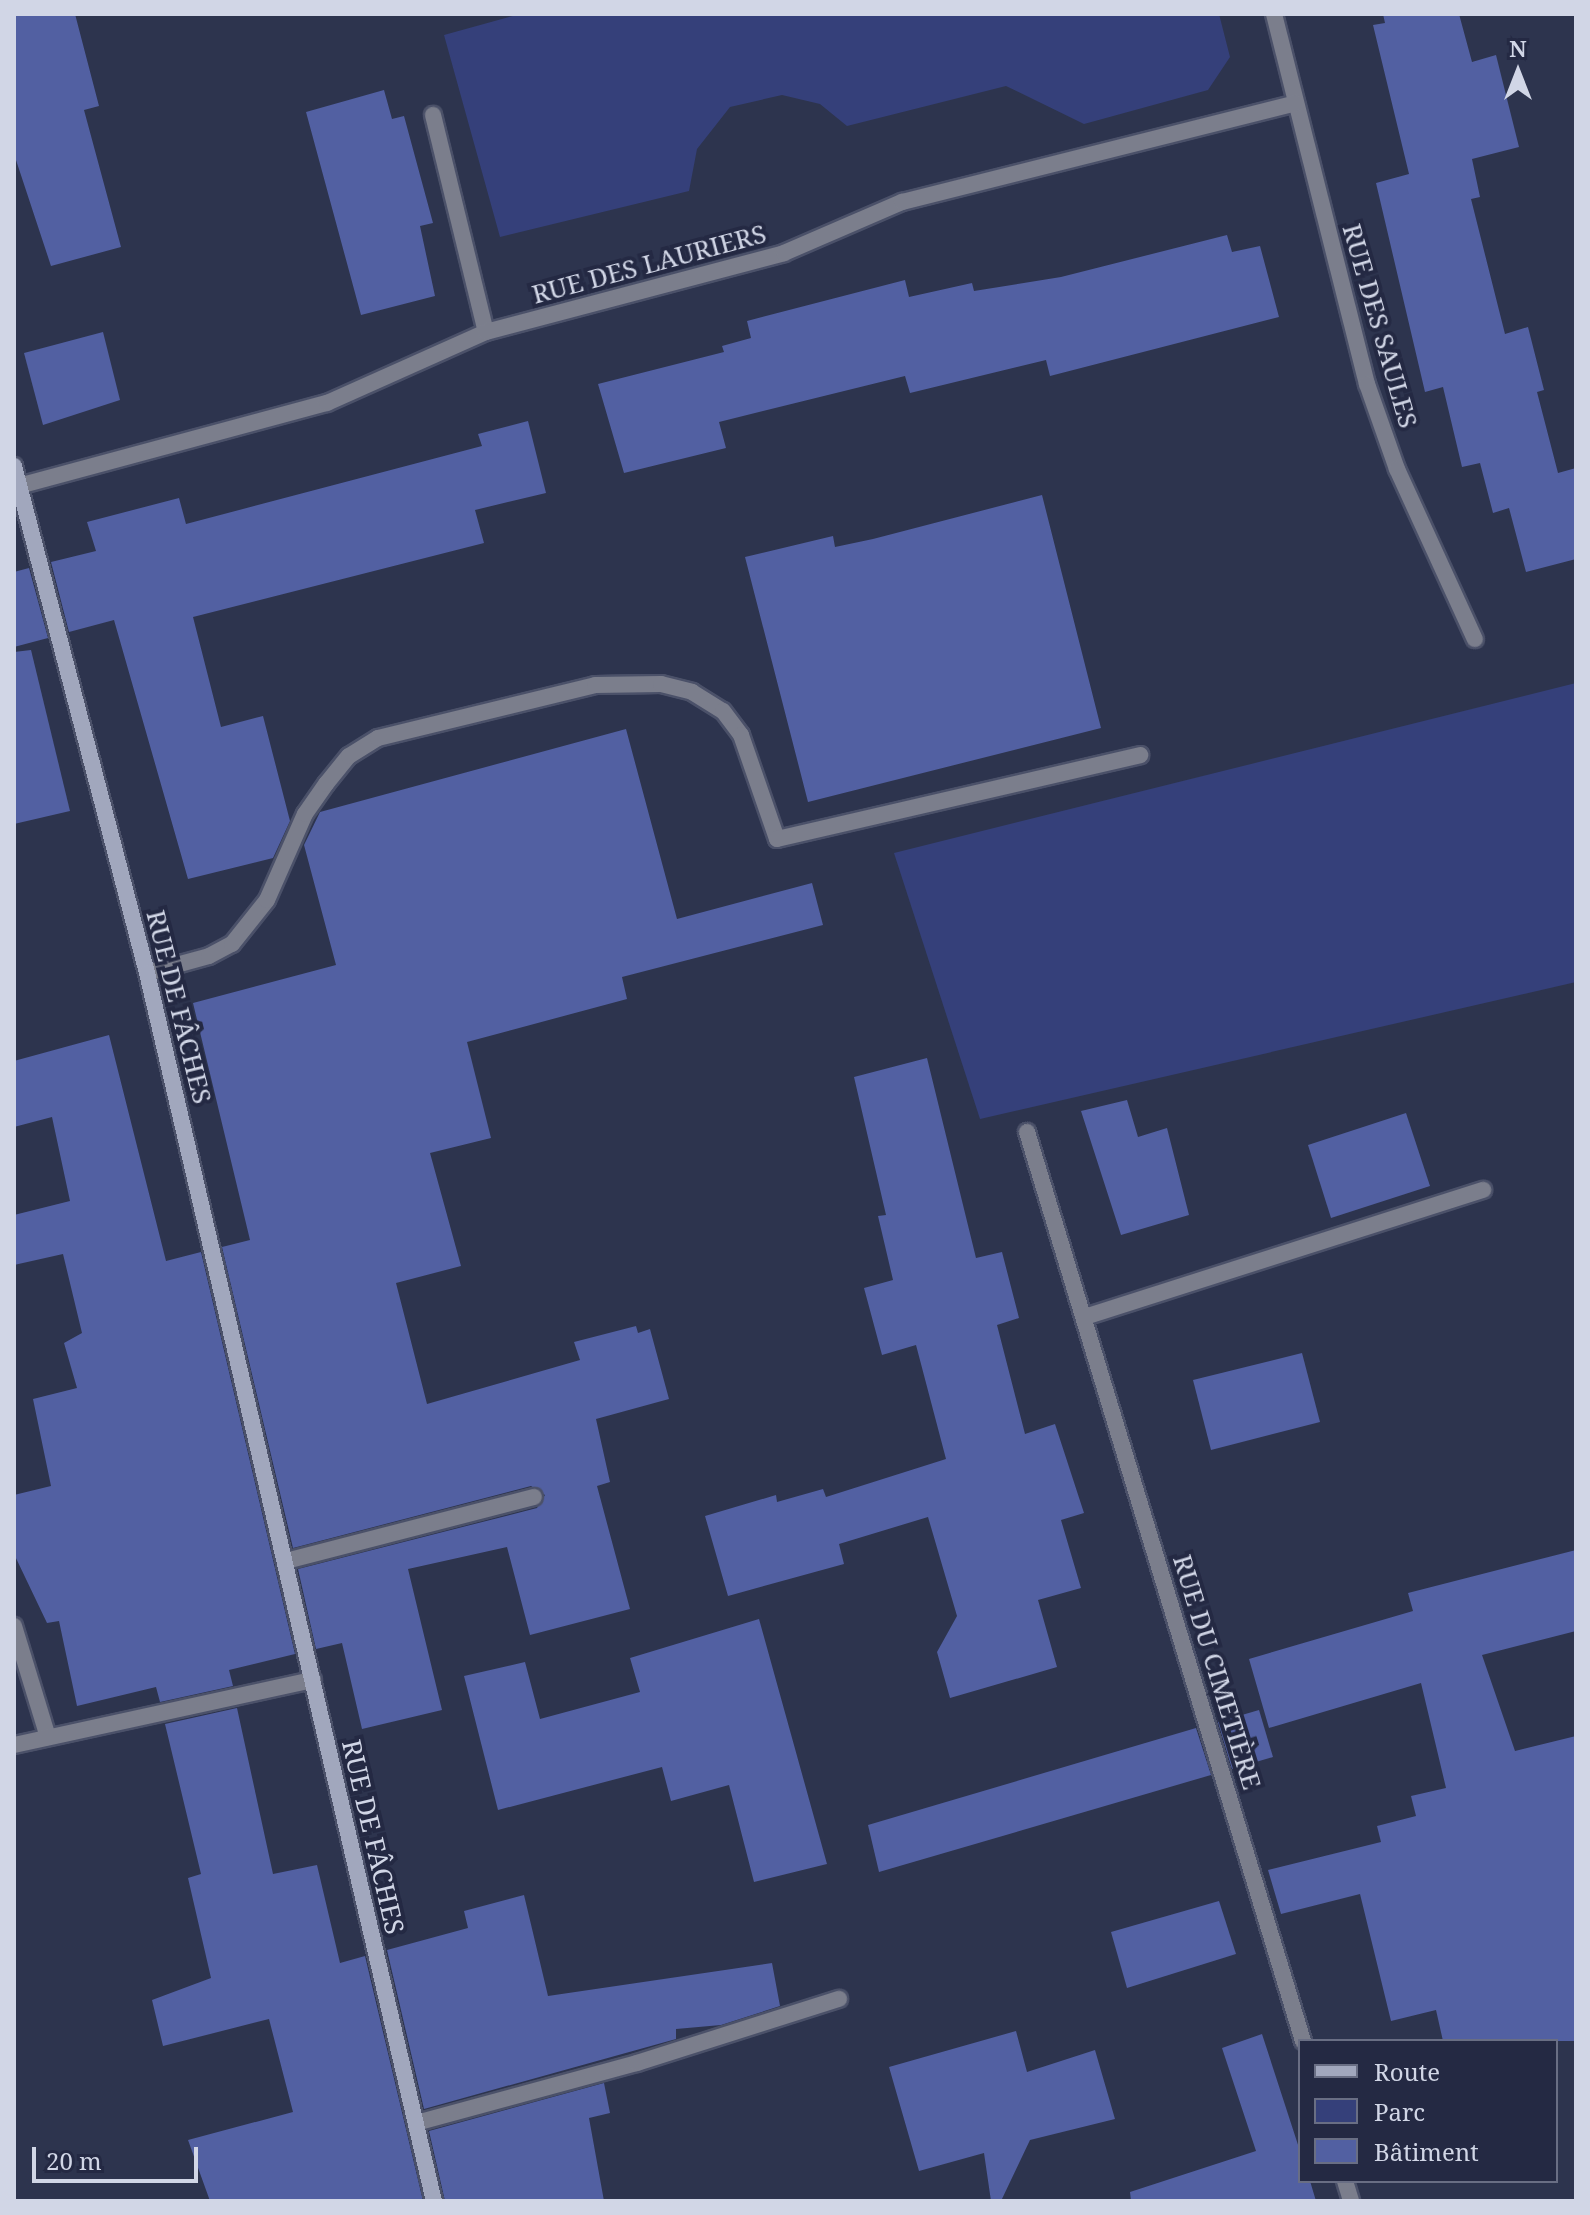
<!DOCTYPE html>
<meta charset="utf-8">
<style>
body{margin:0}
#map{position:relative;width:1590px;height:2215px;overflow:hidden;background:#2d344e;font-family:"Noto Serif",serif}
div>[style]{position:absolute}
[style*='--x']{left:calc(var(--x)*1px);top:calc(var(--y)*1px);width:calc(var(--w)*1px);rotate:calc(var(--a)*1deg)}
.green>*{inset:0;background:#35407a}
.building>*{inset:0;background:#5260a2}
.roads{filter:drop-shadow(2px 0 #4b5169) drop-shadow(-2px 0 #4b5169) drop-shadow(0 2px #4b5169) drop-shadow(0 -2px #4b5169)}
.lane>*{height:16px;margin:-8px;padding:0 8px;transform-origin:8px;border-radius:8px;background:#7b7e8c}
.street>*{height:16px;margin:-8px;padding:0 8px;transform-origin:8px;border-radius:8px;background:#7b7e8c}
.secondary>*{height:16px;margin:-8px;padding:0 8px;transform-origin:8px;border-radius:8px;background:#a1a7bd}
span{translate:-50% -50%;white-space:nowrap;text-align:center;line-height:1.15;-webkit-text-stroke:8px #242943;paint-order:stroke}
.street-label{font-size:26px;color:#d1d6e6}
.frame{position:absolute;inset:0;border:16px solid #d1d6e6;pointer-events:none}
.legend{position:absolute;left:1298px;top:2039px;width:260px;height:144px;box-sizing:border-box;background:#242943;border:2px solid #696e84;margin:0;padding:10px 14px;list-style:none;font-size:24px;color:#d1d6e6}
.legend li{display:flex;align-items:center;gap:16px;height:40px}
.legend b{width:40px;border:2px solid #696e84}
.north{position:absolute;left:1478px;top:32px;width:80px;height:80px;-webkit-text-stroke:6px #242943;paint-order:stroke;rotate:0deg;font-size:22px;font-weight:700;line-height:32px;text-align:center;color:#d1d6e6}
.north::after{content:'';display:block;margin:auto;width:28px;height:36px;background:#d1d6e6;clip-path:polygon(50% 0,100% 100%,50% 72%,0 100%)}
.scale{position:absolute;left:32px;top:2147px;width:166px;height:36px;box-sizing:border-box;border:4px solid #d1d6e6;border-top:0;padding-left:10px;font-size:24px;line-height:28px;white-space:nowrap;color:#d1d6e6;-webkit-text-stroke:6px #242943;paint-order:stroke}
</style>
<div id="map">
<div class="green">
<i style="clip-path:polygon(520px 14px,1219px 14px,1230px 57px,1208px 90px,1084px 124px,1006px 86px,847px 126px,820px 104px,782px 95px,730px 107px,697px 149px,689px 191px,500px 237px,444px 35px)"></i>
<i style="clip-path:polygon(1576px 683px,1576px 982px,980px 1119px,894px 853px)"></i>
</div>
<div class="building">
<i style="clip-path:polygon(14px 14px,75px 14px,99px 106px,84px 110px,121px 247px,51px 266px,14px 154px)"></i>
<i style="clip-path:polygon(1383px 14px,1459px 14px,1472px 62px,1496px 55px,1519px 147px,1472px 159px,1480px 197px,1471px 199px,1505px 334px,1528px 327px,1544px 390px,1537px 392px,1558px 473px,1576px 468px,1576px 559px,1526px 572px,1509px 508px,1493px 513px,1480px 463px,1462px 467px,1443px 387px,1425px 392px,1376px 183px,1409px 174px,1373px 25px,1385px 23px)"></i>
<i style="clip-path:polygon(384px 90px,392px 119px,404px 116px,433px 223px,420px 226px,435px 296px,361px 315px,306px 112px)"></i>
<i style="clip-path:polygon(1227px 235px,1232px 252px,1260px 246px,1279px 317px,1050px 376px,1046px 360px,910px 393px,905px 376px,719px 422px,726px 448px,624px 473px,598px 384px,724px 352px,722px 346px,751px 338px,747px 321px,905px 280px,909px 297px,972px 283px,974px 291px,1061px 277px)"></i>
<i style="clip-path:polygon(103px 332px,120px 400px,43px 425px,24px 353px)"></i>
<i style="clip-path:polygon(528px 421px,546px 493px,475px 510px,484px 543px,193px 617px,221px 727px,263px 716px,290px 821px,273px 858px,188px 879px,114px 620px,69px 632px,51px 562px,96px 551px,87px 522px,179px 498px,186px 524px,482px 446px,478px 434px)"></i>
<i style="clip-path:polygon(1042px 495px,1101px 728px,808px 802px,745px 557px,833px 536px,835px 547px,873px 539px)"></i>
<i style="clip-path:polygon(29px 568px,48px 638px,14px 647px,14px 572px)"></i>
<i style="clip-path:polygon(31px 650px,70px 811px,14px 824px,14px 652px)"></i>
<i style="clip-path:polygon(626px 729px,677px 919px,812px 883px,823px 925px,622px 977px,627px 999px,467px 1042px,491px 1138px,430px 1153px,461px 1266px,396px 1283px,427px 1404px,580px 1360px,574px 1342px,636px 1326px,638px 1333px,650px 1329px,669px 1399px,596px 1419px,610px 1482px,597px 1486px,630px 1609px,530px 1635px,507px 1547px,408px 1569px,442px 1710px,362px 1729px,342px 1643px,316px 1649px,298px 1569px,537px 1508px,545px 1495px,531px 1486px,293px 1548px,222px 1247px,250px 1240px,193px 1003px,336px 965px,304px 845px,320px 812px)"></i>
<i style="clip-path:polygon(109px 1035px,166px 1261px,201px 1252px,295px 1654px,229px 1670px,233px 1686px,160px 1702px,156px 1687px,77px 1706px,59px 1621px,47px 1623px,14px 1554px,14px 1495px,51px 1486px,33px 1399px,77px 1388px,64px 1343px,82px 1333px,63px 1254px,14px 1265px,14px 1215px,70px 1201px,52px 1117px,14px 1127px,14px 1061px)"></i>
<i style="clip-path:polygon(927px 1058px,976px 1258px,1002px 1252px,1019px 1318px,997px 1325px,1025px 1434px,1055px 1424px,1084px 1513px,1061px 1520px,1081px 1588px,1038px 1600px,1057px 1667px,950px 1698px,937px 1652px,957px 1616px,928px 1517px,839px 1544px,844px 1564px,728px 1596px,705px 1516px,776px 1495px,777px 1502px,823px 1489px,826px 1497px,946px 1459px,916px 1345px,882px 1355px,864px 1288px,893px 1280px,878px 1216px,886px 1215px,854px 1077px)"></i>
<i style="clip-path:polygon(1127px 1100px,1138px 1137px,1167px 1128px,1189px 1215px,1121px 1235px,1081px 1111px)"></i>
<i style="clip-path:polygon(1406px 1113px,1430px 1186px,1331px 1218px,1308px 1145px)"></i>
<i style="clip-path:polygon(1302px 1353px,1320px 1422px,1211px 1450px,1193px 1380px)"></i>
<i style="clip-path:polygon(1576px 1550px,1576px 1631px,1482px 1655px,1515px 1751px,1576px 1736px,1576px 2041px,1443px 2041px,1436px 2010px,1391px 2021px,1360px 1894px,1281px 1914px,1268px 1870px,1381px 1842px,1377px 1826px,1416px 1816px,1411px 1796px,1446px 1788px,1421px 1683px,1269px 1728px,1249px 1659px,1413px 1611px,1408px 1593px)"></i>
<i style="clip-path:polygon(759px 1619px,827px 1864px,754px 1882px,729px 1785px,671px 1801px,662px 1767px,498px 1810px,464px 1676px,525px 1662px,540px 1719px,640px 1692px,630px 1658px)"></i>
<i style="clip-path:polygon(237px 1708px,273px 1874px,317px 1865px,340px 1963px,365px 1956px,423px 2201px,210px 2201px,188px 2140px,293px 2112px,269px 2019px,163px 2046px,152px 2000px,211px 1978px,188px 1878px,201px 1874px,165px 1724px)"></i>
<i style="clip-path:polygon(1259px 1710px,1273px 1757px,1232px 1769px,1218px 1722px)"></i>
<i style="clip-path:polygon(1196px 1728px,1211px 1775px,879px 1872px,868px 1825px)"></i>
<i style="clip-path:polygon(524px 1895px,548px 1996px,772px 1963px,780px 2006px,721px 2025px,676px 2029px,676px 2039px,424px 2109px,387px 1950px,468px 1928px,464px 1911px)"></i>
<i style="clip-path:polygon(1219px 1901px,1236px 1954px,1127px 1988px,1111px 1932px)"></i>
<i style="clip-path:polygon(1016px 2031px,1027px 2072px,1095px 2050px,1115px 2119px,1030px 2140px,1001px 2201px,991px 2201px,984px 2153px,919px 2171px,889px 2067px)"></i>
<i style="clip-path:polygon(1262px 2034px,1300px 2151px,1300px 2181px,1310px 2181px,1316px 2201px,1131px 2201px,1130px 2192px,1256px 2151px,1222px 2048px)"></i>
<i style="clip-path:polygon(604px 2083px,610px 2113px,589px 2118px,604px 2201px,445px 2201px,429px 2131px)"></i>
</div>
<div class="roads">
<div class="lane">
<i style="--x:433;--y:115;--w:223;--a:76.3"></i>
<i style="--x:147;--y:973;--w:64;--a:-15.3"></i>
<i style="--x:209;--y:956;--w:26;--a:-28"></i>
<i style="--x:232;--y:944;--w:56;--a:-51.5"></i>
<i style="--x:267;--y:900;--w:94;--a:-66.2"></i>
<i style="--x:305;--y:814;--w:37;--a:-55"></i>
<i style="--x:326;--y:784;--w:36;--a:-51"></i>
<i style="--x:349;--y:756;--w:34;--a:-32"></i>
<i style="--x:378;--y:738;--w:223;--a:-13.7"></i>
<i style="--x:595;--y:685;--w:66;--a:-0.9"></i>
<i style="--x:661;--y:684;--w:32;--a:14"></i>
<i style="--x:692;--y:692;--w:36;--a:32"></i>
<i style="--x:723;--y:711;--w:30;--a:53"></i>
<i style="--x:741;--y:735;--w:110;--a:70.9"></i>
<i style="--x:777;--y:839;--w:373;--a:-13"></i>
<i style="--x:1085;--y:1317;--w:418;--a:-17.7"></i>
<i style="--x:286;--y:1561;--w:256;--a:-14.5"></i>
<i style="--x:14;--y:1626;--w:116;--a:73"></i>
<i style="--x:14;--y:1745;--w:306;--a:-12.3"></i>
<i style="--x:416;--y:2123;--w:229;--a:-15.2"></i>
<i style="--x:637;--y:2063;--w:212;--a:-17.6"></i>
</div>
<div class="street">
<i style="--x:1274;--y:14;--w:382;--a:75.9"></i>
<i style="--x:1367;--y:384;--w:90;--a:70.6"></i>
<i style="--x:1397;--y:469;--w:187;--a:65.4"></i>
<i style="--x:19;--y:486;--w:319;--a:-15.1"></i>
<i style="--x:327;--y:403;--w:174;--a:-24.1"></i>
<i style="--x:486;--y:332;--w:308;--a:-14.8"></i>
<i style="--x:784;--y:253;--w:129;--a:-23.4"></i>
<i style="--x:902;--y:202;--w:406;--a:-14.1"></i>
<i style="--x:1027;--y:1132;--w:950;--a:73.11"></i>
<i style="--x:1345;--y:2181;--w:21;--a:73"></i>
</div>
<div class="secondary">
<i style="--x:14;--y:466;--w:524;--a:75.3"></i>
<i style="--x:147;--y:973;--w:1261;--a:76.85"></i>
</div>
</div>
<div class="street-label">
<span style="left:649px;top:264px;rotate:-15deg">RUE DES LAURIERS</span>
<span style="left:1380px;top:326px;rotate:74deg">RUE DES SAULES</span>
<span style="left:179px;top:1007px;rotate:76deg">RUE DE FÂCHES</span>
<span style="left:1217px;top:1672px;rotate:73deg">RUE DU CIMETIÈRE</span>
<span style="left:373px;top:1837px;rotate:77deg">RUE DE FÂCHES</span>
</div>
<div class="frame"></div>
<ul class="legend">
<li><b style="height:10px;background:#a1a7bd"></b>Route</li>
<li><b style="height:22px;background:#35407a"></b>Parc</li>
<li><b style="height:22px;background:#5260a2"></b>Bâtiment</li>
</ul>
<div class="north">N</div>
<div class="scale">20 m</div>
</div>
